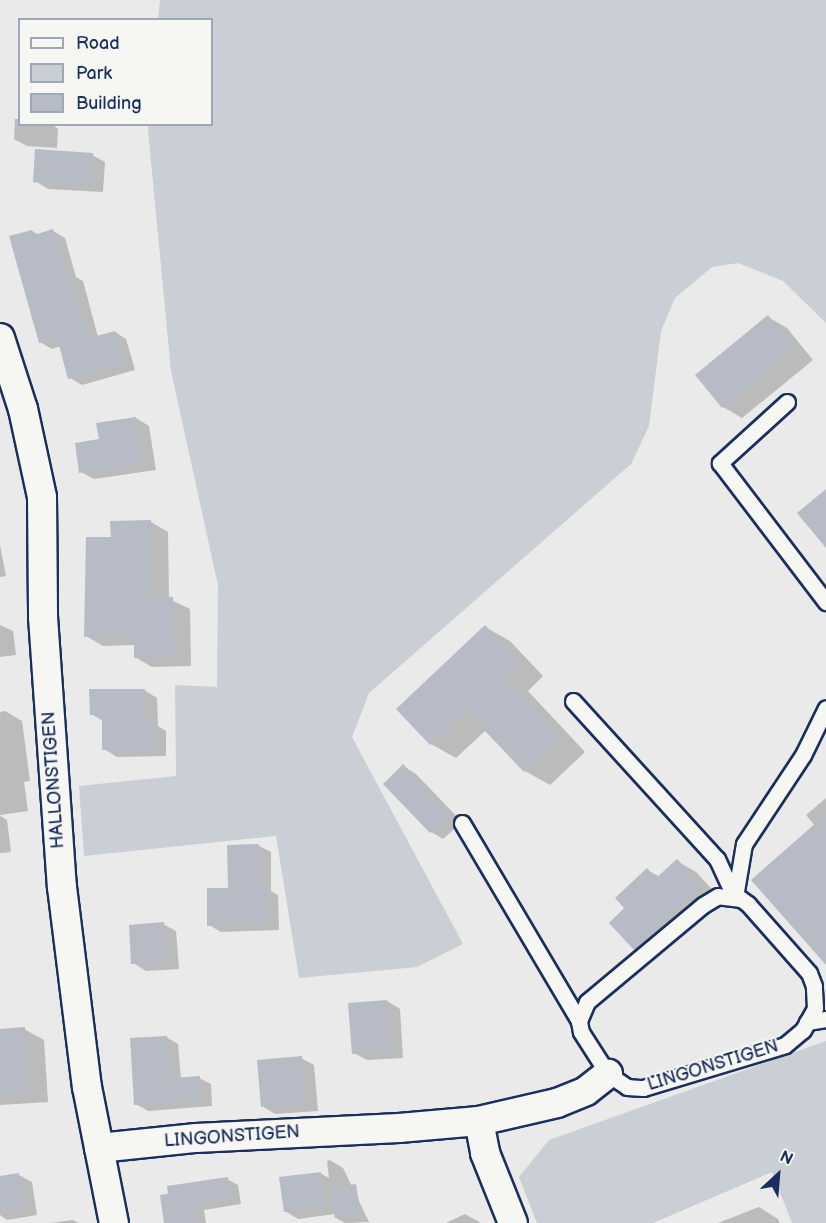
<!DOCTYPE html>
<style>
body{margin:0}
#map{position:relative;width:826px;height:1223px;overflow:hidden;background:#e9eae9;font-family:"Balsamiq Sans",sans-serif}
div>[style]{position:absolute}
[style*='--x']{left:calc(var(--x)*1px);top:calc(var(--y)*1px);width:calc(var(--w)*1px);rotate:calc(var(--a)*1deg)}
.green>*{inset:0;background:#caced5}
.shadow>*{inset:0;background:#0003}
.building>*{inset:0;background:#b6bbc6}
.roads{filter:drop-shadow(2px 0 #1b2f5e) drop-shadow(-2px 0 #1b2f5e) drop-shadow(0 2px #1b2f5e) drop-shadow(0 -2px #1b2f5e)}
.lane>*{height:15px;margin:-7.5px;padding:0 7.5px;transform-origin:7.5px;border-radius:7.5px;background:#f6f6f2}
.street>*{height:28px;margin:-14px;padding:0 14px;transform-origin:14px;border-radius:14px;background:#f6f6f2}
span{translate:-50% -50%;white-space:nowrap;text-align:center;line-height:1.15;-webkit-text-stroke:4.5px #f6f6f2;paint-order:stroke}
.street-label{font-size:18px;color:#1b2f5e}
.legend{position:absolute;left:18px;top:18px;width:195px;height:108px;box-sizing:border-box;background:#f6f6f2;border:2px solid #9ea6b7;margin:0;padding:8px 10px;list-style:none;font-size:18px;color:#1b2f5e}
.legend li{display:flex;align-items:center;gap:12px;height:30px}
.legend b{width:30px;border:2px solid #9ea6b7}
.north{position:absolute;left:748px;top:1145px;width:60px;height:60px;-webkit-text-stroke:4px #f6f6f2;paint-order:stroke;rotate:26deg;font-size:16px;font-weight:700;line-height:24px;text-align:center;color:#1b2f5e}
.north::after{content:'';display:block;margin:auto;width:21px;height:27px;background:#1b2f5e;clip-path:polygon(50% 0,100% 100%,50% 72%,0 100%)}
</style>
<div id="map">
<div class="green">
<i style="clip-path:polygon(160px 0,826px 0,826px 323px,783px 281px,738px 263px,712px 267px,675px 298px,661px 331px,649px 426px,631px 464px,369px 693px,352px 737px,463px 944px,417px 967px,299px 978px,276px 836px,84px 856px,79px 786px,176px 776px,175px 685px,217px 687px,218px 585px,171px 371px,148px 130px,148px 125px,212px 124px,212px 20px,158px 19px)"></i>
<i style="clip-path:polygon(826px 1041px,826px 1223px,792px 1223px,772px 1172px,653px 1223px,537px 1223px,519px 1177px,549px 1140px)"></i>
</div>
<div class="shadow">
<i style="clip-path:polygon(15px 119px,20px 119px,20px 124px,51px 124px,58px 129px,57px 148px,27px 146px,14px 139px)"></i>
<i style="clip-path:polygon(92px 155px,105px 162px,103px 192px,48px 189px,35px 181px)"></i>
<i style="clip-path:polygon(32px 231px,39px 235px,53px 231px,65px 238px,76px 277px,83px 281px,98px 337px,115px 332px,126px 339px,135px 370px,82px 385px,70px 378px,61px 346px,52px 349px,40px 342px)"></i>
<i style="clip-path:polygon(768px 317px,787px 328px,813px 360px,742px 418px,723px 407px,697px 376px)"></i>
<i style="clip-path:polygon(136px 418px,149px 426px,156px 470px,94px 479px,81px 472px,100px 441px)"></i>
<i style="clip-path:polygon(151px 522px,168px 532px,169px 599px,190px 609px,191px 666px,152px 667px,135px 657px,135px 645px,103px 646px,86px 636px,112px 538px)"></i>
<i style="clip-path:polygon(0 545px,6px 576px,0 577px)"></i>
<i style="clip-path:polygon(0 625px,13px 631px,16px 655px,0 657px)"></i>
<i style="clip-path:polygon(485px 627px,510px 641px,543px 676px,528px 691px,585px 752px,550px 785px,525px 771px,486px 730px,456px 758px,431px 744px,398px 709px)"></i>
<i style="clip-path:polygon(144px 690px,157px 698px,158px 726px,166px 731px,166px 756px,117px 757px,104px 749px,103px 721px,91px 714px)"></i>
<i style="clip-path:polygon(5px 711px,22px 721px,30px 781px,24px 782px,28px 811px,0 815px,0 712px)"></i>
<i style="clip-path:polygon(403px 766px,416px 774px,462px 822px,443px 839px,431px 832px)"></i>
<i style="clip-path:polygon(826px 798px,826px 962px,815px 826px,806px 815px)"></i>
<i style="clip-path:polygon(0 816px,7px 820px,11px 852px,0 853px)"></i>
<i style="clip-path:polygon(259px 846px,271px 852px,271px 891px,278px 895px,279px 930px,221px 932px,209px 925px)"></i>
<i style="clip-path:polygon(677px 861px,696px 872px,720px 898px,654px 960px,635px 949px,626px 908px,647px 870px,660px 877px)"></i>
<i style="clip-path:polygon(163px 924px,176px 931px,179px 969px,146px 971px,133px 963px)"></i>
<i style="clip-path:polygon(387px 1001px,400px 1009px,403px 1058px,367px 1060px,354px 1053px)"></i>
<i style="clip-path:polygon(24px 1029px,44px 1040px,48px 1102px,0 1105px,0 1030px)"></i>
<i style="clip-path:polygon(166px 1037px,178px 1044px,181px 1079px,199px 1078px,211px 1084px,212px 1106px,148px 1111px,136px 1104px)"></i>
<i style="clip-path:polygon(301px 1058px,314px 1065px,318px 1111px,275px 1114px,262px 1106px)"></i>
<i style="clip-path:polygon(330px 1160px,343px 1168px,369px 1222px,345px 1223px,336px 1218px,335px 1214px,298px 1219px,285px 1211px,320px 1173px,329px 1178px,327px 1161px)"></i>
<i style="clip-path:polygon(19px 1175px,32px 1182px,37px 1215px,7px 1220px,0 1215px,0 1178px)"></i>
<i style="clip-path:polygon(227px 1179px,238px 1185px,241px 1204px,204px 1210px,206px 1223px,166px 1223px)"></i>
<i style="clip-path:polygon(759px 1207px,778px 1219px,780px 1223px,718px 1223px)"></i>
<i style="clip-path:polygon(465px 1214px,481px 1223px,446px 1223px)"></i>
<i style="clip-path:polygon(73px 1220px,79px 1223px,50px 1223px)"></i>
</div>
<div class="building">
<i style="clip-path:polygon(35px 149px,93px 153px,91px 186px,33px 182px)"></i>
<i style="clip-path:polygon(53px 229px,66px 274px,71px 273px,89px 338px,115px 331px,124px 363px,68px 379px,57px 338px,39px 343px,9px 236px,32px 230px,34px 235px)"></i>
<i style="clip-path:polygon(768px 315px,795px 348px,722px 408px,695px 375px)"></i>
<i style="clip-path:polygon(136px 417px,143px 463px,79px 473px,75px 443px,99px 439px,96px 423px)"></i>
<i style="clip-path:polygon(826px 489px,826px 548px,797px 513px)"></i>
<i style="clip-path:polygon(151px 520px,153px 598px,173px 597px,174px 657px,134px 658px,134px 636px,84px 637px,86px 537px,111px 537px,110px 521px)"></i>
<i style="clip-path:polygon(485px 625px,519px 661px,504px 676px,561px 737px,524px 772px,466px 711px,430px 745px,396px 709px)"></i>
<i style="clip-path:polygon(89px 689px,145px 689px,145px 722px,153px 722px,154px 750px,102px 750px,102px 715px,90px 715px)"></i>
<i style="clip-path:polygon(403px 764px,450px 814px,430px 833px,383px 784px)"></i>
<i style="clip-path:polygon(826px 814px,826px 965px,751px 880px)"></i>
<i style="clip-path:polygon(259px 844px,260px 887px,267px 887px,267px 924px,207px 926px,207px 888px,228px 888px,227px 845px)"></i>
<i style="clip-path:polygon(677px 859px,702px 886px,634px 950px,609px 923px,624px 908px,615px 898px,647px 868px,656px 878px)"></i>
<i style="clip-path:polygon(164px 922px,166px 962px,131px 964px,129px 925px)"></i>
<i style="clip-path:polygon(387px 1000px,390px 1051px,352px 1054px,348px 1003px)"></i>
<i style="clip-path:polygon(25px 1027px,29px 1092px,0 1094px,0 1029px)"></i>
<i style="clip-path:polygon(167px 1036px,170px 1078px,200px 1076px,201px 1100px,134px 1105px,130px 1038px)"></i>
<i style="clip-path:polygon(302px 1056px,305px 1104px,261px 1107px,257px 1060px)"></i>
<i style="clip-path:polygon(321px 1172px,325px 1206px,284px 1212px,279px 1177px)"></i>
<i style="clip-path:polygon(19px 1173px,25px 1208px,0 1212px,0 1176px)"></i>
<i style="clip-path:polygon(228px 1177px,231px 1199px,194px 1204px,196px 1223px,164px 1223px,160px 1195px,168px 1194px,167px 1186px)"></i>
<i style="clip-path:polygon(356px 1184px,361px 1215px,335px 1218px,329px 1188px)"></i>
</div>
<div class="roads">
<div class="lane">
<i style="--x:787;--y:402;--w:91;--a:137.7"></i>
<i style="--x:720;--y:463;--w:175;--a:52.7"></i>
<i style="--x:573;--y:701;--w:214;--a:47.7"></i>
<i style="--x:717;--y:859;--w:43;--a:65.2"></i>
<i style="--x:462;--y:823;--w:230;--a:59.4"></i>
<i style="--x:579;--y:1021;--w:11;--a:80"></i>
<i style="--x:581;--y:1032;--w:50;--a:57.3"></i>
<i style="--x:608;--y:1074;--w:23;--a:34"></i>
<i style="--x:627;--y:1087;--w:16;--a:4"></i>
<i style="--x:643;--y:1088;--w:148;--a:-16.8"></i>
<i style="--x:785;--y:1045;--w:23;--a:-40"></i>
<i style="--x:803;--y:1030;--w:25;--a:-61"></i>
<i style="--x:815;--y:1008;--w:22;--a:-93"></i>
<i style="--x:814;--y:986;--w:14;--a:-111"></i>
<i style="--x:809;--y:973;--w:92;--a:-131.5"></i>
<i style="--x:748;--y:904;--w:9;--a:-144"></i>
<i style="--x:741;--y:899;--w:23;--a:-173"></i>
<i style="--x:718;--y:896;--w:17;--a:149"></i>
<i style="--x:703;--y:905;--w:151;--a:140.1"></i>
<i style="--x:587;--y:1002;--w:21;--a:113"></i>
<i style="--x:735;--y:897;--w:54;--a:-80.4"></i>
<i style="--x:744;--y:844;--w:107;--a:-56.5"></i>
<i style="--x:803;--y:755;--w:52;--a:-63.9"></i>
<i style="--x:807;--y:1022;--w:19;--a:-9"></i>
</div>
<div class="street">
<i style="--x:0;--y:338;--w:75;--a:72.1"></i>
<i style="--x:23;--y:409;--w:90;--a:77.8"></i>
<i style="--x:42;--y:497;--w:120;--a:89.5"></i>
<i style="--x:43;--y:617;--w:271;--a:86"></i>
<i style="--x:62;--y:887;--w:202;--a:82.9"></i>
<i style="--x:87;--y:1087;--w:139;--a:78.8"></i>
<i style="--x:479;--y:1121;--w:33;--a:79"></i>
<i style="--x:485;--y:1153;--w:75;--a:68.2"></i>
<i style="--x:99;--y:1148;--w:98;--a:-5.9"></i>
<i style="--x:196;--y:1138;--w:203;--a:-2.8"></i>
<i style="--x:399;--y:1128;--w:80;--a:-5"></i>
<i style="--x:479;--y:1121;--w:80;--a:-13"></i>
<i style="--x:557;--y:1103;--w:31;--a:-22"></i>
<i style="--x:586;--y:1091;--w:28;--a:-38"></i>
</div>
</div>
<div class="street-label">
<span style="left:54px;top:780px;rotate:-94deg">HALLONSTIGEN</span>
<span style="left:713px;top:1066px;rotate:-17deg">LINGONSTIGEN</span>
<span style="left:232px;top:1137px;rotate:-4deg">LINGONSTIGEN</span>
</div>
<ul class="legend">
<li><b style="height:8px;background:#f6f6f2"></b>Road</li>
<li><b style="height:16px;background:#caced5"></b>Park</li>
<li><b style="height:16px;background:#b6bbc6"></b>Building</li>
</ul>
<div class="north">N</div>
</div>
